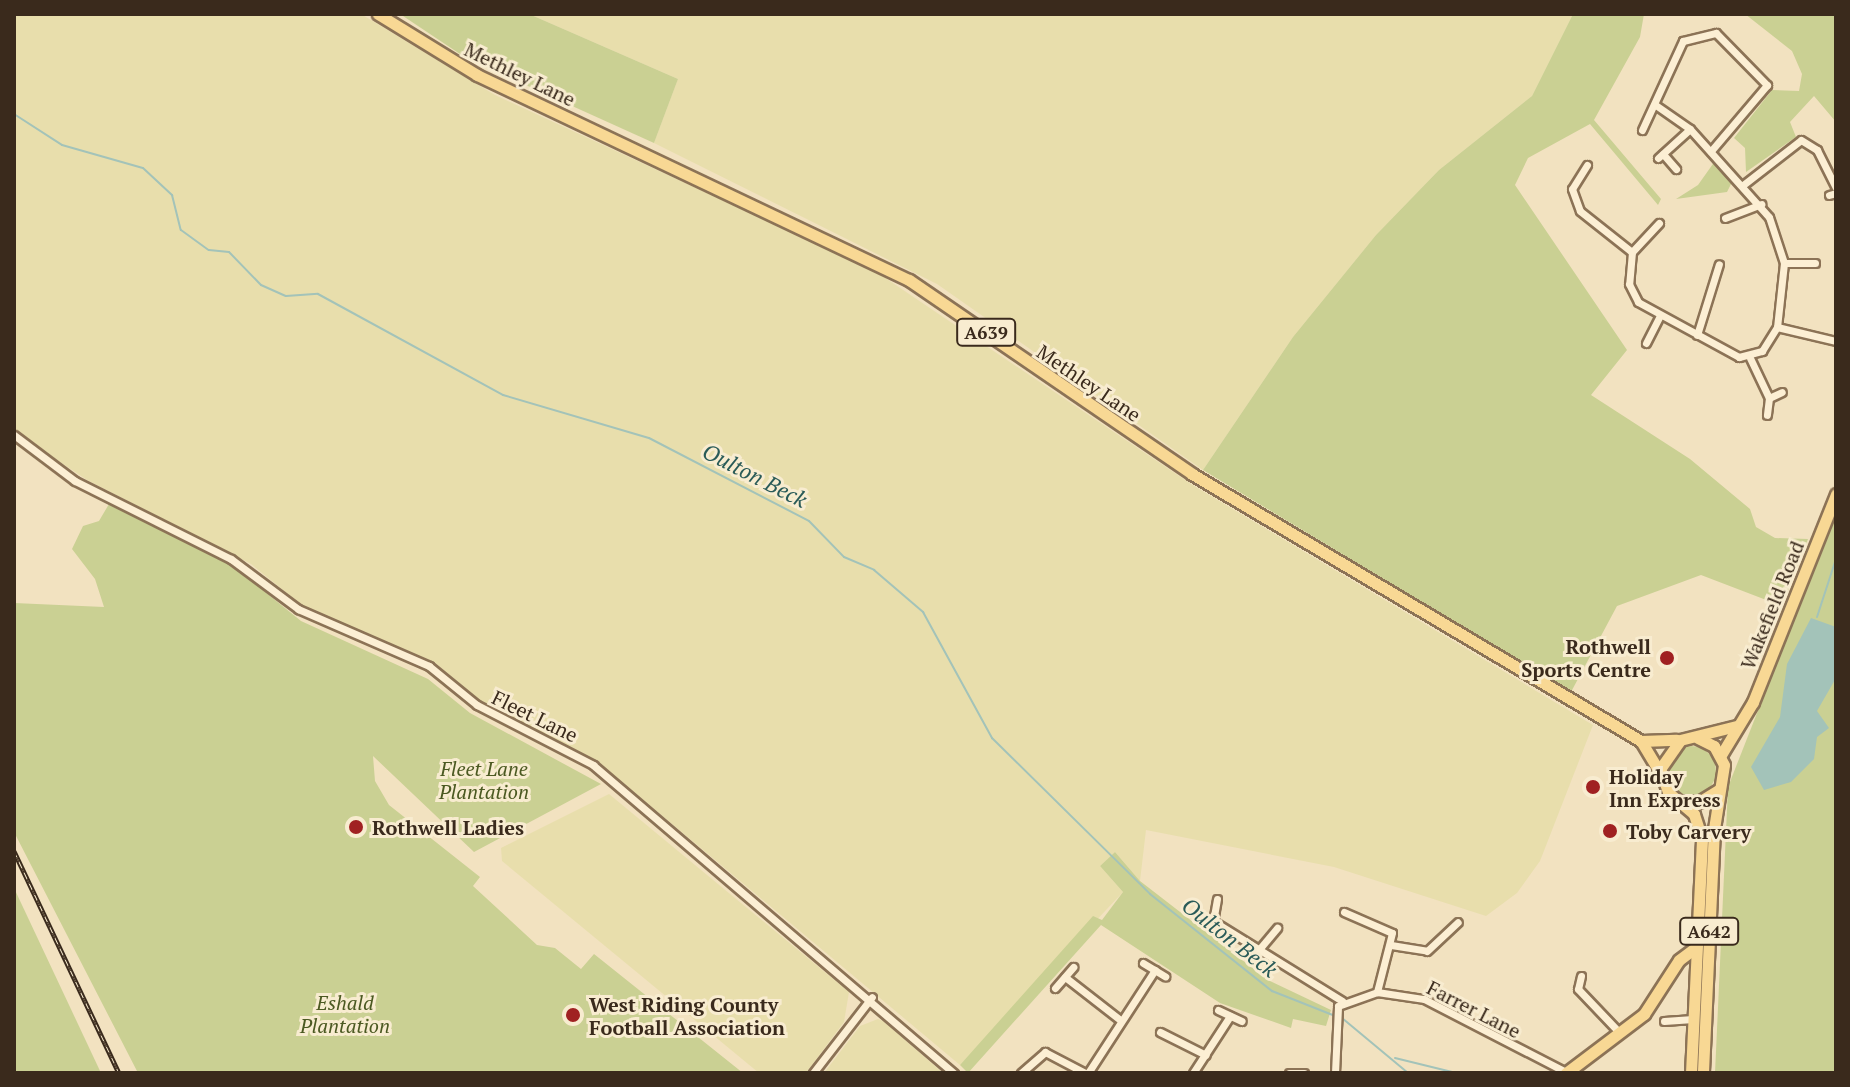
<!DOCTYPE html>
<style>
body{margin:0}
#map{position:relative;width:1850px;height:1087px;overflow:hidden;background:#f2e2c0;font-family:"PT Serif",serif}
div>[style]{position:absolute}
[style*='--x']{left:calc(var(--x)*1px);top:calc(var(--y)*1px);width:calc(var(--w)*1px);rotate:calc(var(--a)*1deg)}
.farmland>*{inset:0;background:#e8deac}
.green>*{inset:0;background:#cad093}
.round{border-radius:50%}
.water>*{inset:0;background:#a3c3b9}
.stream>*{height:2px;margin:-1px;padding:0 1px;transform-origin:1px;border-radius:1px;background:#a3c3b9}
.roads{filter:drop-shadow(2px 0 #8c7356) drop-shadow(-2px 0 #8c7356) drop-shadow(0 2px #8c7356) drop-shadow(0 -2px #8c7356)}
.minor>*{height:7px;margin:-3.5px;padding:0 3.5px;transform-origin:3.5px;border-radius:3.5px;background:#fcefd4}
.primary>*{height:11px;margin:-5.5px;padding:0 5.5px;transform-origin:5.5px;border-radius:5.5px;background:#f8d894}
.rail>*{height:5px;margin-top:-2.5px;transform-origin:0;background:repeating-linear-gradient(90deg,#f8ecd0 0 6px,#3a2a1c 0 12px);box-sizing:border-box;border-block:2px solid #3a2a1c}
.dots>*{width:22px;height:22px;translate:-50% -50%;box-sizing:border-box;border:4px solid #f8ecd0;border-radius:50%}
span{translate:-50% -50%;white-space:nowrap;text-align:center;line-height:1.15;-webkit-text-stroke:6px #f8ecd0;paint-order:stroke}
.shield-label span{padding:2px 6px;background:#f8ecd0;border:2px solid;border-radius:6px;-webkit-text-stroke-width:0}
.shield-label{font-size:18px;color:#3a2a1c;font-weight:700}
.street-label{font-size:20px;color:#3a2a1c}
.poi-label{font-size:20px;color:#3a2a1c;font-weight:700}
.right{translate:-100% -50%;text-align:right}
.left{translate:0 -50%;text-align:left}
.park-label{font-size:20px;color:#4b5921;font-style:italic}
.water-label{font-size:22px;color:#2a5b58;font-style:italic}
.frame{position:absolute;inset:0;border:16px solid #3a2a1c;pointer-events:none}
</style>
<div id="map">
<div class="farmland">
<i style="clip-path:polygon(14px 14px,361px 14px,495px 95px,875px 271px,1191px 484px,1593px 725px,1540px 861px,1517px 893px,1486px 916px,1334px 867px,1146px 830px,1140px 881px,1115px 852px,1100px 866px,1123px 892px,960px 1065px,604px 767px,483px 703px,434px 662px,304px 607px,251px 564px,87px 480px,14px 431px)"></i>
<i style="clip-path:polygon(529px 14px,1573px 14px,1532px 96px,1439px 170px,1376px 235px,1293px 337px,1203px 470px,937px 284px,654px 143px,678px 79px)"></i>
<i style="clip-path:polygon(609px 794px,849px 992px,844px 1022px,806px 1073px,759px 1073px,502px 861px,501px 848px)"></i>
<i style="clip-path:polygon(878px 1019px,883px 1021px,943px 1073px,824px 1073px,860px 1026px)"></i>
</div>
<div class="green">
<i style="clip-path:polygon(400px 14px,529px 14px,678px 79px,654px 143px,466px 58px)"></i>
<i style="clip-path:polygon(1573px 14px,1644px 14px,1640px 37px,1594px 120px,1661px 199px,1658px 205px,1590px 124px,1528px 158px,1515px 185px,1627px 350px,1591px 395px,1690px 459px,1750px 509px,1756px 527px,1775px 538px,1808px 539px,1782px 606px,1701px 575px,1617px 606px,1571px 692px,1203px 470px,1293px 337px,1376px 235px,1439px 170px,1532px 96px)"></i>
<i style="clip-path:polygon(1745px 14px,1836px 14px,1836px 122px,1814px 96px,1790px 122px,1796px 137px,1746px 172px,1745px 148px,1734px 138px,1772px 90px,1799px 91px,1802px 74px,1792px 51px)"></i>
<i style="clip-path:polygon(1715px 161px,1733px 180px,1727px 192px,1676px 199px,1698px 185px)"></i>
<i style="clip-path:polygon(109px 504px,227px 561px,301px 621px,428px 679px,470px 713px,601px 784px,474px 852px,373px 756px,375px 781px,389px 805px,480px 877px,473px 886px,537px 945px,555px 948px,581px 969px,594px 954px,743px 1073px,138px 1073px,14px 832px,14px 603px,104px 607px,95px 579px,72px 549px,83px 526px,99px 521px)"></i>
<i style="clip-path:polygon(1836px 512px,1836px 1073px,1715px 1073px,1728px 787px)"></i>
<i class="round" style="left:1666px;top:746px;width:50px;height:50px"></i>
<i style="clip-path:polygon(1115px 852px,1140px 881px,1268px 980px,1331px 1010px,1326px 1026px,1293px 1019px,1291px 1028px,1220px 1003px,1101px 925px,968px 1073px,960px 1065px,1093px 916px,1102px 920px,1123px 892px,1100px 866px)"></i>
<i style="clip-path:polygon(14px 888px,101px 1073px,14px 1073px)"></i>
</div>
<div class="water">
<i style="clip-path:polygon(1811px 618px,1836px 627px,1836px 678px,1817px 711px,1829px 728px,1817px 737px,1814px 759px,1791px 782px,1764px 790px,1751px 767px,1780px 717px,1787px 664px)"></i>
</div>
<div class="stream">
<i style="--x:14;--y:114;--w:57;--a:32.9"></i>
<i style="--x:62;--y:145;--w:84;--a:15.9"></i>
<i style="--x:143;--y:168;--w:40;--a:43"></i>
<i style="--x:172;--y:195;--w:36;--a:76"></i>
<i style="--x:181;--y:230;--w:34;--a:36"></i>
<i style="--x:209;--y:250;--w:20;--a:6"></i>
<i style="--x:229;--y:252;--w:46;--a:45.9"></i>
<i style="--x:261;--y:285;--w:27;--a:24"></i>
<i style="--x:286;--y:296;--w:32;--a:-4"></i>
<i style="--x:318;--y:294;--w:211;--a:28.6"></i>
<i style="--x:503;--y:395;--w:152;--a:16.4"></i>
<i style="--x:649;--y:438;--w:180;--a:27.4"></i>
<i style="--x:809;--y:521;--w:50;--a:45.8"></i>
<i style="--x:844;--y:557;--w:33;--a:23"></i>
<i style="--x:874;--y:570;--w:65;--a:40.6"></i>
<i style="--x:923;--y:612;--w:144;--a:61.3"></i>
<i style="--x:992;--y:738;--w:222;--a:44.6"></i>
<i style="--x:1150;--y:894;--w:156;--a:38.5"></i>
<i style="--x:1272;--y:991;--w:68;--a:21.6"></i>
<i style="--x:1817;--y:617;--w:61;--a:-71.9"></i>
<i style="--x:1342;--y:1018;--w:86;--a:39.8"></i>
<i style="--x:1395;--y:1058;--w:63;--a:13.8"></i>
</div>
<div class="roads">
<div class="minor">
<i style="--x:1657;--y:106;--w:40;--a:34.9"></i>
<i style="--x:1690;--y:129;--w:118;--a:48.1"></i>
<i style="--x:1769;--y:217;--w:48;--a:71.9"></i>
<i style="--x:1784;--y:263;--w:64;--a:96.2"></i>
<i style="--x:1777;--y:327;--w:61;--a:13.3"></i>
<i style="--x:1642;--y:130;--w:98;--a:-65.3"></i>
<i style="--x:1683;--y:41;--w:34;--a:-14"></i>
<i style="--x:1716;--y:33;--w:73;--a:45.6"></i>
<i style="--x:1767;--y:85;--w:87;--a:130.3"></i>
<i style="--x:1663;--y:154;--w:20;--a:49"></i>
<i style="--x:1658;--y:158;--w:43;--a:-42.2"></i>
<i style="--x:1587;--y:165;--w:28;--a:122"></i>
<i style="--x:1572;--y:189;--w:23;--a:70"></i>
<i style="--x:1580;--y:211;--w:66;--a:38.3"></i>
<i style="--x:1743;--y:185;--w:73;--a:-37.8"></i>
<i style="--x:1801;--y:140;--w:19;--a:32"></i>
<i style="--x:1817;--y:150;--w:42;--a:63.4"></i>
<i style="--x:1829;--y:195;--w:7;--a:-16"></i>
<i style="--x:1725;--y:218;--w:39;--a:-21"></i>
<i style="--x:1659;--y:223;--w:40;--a:133"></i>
<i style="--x:1632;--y:252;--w:32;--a:95"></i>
<i style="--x:1629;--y:284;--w:20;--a:63"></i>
<i style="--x:1638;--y:302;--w:115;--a:28.6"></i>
<i style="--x:1739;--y:357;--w:24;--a:-15"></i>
<i style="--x:1762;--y:351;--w:28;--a:-58"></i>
<i style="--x:1784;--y:263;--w:31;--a:0"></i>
<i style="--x:1697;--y:335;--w:74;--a:-72.8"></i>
<i style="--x:1646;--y:343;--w:30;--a:-63"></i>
<i style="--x:1750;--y:358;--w:44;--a:64.6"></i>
<i style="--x:1769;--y:398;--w:17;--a:97"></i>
<i style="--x:1769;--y:398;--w:14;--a:-25"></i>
<i style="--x:14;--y:435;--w:76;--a:37"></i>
<i style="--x:75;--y:481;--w:174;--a:26.6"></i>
<i style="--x:231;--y:559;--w:84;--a:36.7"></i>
<i style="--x:298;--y:609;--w:143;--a:23.5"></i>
<i style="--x:429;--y:666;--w:62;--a:39.1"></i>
<i style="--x:477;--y:705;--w:131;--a:27.3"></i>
<i style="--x:593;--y:765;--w:475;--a:40.5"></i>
<i style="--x:1217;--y:899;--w:22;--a:100"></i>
<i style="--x:1213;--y:921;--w:152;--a:31.8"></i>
<i style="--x:1344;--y:912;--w:52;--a:23.6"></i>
<i style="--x:1392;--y:933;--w:61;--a:104.3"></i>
<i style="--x:1391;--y:945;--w:36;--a:9"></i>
<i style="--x:1427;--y:951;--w:42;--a:-43.1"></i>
<i style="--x:1256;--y:953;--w:33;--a:-50"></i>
<i style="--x:1143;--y:963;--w:26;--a:31"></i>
<i style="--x:1581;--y:976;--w:13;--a:103"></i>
<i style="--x:1578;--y:989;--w:59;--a:46.4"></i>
<i style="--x:1065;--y:977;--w:68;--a:37.9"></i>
<i style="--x:1055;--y:988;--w:28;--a:-49"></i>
<i style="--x:1218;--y:1010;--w:26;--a:25"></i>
<i style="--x:1664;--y:1021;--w:29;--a:-4"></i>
<i style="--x:1160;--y:1032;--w:51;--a:26.6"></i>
<i style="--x:813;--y:1073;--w:96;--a:-52.2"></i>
<i style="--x:1021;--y:1073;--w:32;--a:-41"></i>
<i style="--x:1045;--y:1052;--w:45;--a:27.7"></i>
<i style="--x:1088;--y:1073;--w:123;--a:-57"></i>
<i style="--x:1193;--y:1073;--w:68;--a:-57"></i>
<i style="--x:1289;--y:1073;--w:15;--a:0"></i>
<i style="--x:1335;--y:1073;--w:67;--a:-87.4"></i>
<i style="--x:1338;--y:1006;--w:41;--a:-19.7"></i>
<i style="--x:1377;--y:992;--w:48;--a:8.5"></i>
<i style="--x:1424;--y:999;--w:162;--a:27.2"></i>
</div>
<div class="primary">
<i style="--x:378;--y:14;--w:116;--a:31.6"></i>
<i style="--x:477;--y:75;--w:478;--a:25.4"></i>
<i style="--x:909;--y:280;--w:343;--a:34.4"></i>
<i style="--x:1192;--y:474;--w:522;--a:30.74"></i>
<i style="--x:1641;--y:741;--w:37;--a:59"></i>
<i style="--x:1698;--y:738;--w:18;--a:27"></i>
<i style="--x:1714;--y:746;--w:21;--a:62"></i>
<i style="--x:1724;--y:765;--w:65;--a:98.9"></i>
<i style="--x:1714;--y:829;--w:244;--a:92.6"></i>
<i style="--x:1641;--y:741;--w:35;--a:-2"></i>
<i style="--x:1721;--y:755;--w:62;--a:-58.9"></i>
<i style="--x:1753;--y:702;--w:224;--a:-68.2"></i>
<i style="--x:1683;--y:801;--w:16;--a:4"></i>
<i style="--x:1699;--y:802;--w:22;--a:-32"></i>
<i style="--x:1566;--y:1073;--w:98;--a:-37.1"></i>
<i style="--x:1644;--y:1014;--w:64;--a:-57.1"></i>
<i style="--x:1679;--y:960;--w:21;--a:-37"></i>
<i style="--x:1691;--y:1073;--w:234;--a:-87.3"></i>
<i style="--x:1702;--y:839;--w:26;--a:-108"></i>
<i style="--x:1694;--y:814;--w:34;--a:-140"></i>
<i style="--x:1668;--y:792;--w:24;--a:-109"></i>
<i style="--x:1660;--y:769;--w:35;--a:-55"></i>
<i style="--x:1680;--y:740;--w:58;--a:-14"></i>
</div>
</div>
<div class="rail">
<i style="--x:14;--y:851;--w:246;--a:64.7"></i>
</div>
<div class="dots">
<i style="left:1667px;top:658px;background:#a02122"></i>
<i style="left:1593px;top:787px;background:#a02122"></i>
<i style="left:356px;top:827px;background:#a02122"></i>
<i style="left:1610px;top:831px;background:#a02122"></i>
<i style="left:573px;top:1015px;background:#a02122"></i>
</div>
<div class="shield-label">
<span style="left:986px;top:332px">A639</span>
<span style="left:1709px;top:931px">A642</span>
</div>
<div class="street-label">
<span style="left:520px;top:74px;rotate:26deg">Methley Lane</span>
<span style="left:1089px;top:383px;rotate:34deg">Methley Lane</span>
<span style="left:1772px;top:605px;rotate:-68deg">Wakefield Road</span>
<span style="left:535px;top:716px;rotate:26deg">Fleet Lane</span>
<span style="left:1474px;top:1009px;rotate:27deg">Farrer Lane</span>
</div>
<div class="poi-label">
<span class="right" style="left:1651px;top:658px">Rothwell<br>Sports Centre</span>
<span class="left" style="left:1609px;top:788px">Holiday<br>Inn Express</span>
<span class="left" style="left:372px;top:827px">Rothwell Ladies</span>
<span class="left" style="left:1626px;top:831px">Toby Carvery</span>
<span class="left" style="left:589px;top:1016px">West Riding County<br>Football Association</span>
</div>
<div class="park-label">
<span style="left:484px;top:780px">Fleet Lane<br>Plantation</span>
<span style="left:345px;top:1014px">Eshald<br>Plantation</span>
</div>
<div class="water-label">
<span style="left:755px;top:475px;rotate:27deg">Oulton Beck</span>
<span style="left:1230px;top:937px;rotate:38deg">Oulton Beck</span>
</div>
<div class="frame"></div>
</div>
